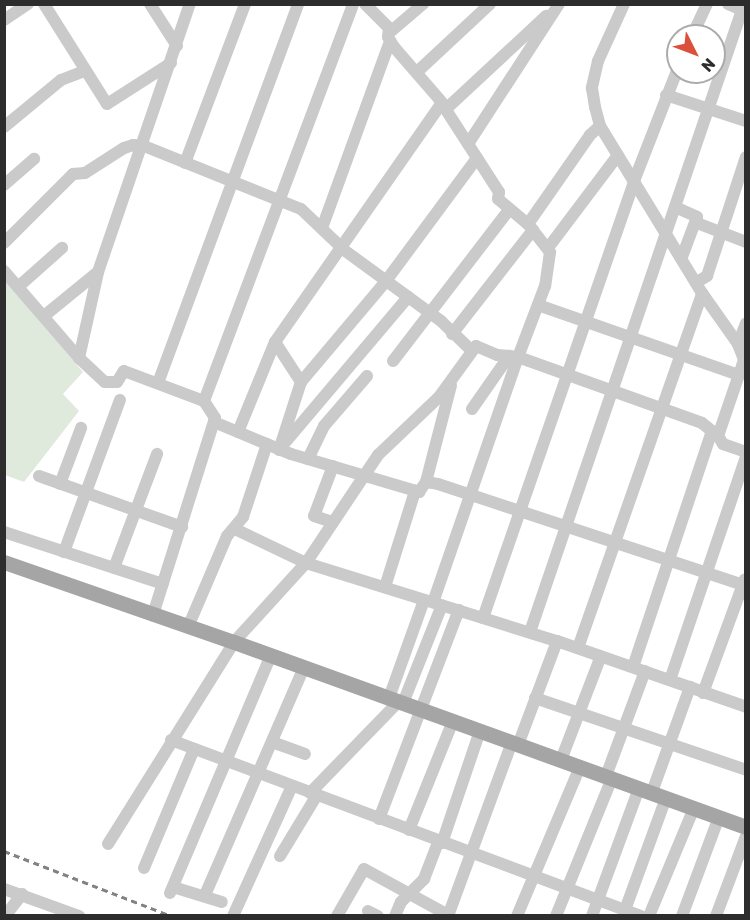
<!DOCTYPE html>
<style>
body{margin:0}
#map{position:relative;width:750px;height:920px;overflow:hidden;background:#fff;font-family:Rubik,sans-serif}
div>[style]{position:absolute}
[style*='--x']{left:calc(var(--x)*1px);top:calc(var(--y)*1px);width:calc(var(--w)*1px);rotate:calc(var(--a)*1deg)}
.green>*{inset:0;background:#e0eadc}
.minor>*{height:12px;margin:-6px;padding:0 6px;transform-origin:6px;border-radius:6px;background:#cacaca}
.major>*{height:15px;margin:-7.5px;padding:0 7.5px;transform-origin:7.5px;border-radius:7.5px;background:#a5a5a5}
.rail>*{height:3px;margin-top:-1.5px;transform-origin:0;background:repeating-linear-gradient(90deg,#828282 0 6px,transparent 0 10.5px)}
span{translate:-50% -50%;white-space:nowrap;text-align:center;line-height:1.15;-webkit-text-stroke:6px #fff;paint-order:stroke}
.frame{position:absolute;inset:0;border:6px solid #2d2d2d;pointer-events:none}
.north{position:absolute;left:666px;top:24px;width:60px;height:60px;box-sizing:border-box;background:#fff;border:2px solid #ababab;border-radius:50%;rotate:132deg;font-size:16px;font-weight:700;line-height:24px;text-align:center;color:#2d2d2d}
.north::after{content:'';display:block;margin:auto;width:21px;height:27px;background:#da503a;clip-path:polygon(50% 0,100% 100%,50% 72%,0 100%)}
</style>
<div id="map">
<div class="green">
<i style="clip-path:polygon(4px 279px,83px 372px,63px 394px,79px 411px,24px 482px,5px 475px)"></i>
</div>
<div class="minor">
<i style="--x:44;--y:4;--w:118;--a:57.8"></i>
<i style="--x:107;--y:104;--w:76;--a:-32.6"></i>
<i style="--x:150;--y:4;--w:50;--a:57.3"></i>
<i style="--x:365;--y:4;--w:34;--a:45"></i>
<i style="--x:389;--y:28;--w:9;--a:96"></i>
<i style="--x:388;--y:37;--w:12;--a:59"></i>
<i style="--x:394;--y:47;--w:69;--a:49.1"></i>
<i style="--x:439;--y:99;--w:111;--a:57.2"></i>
<i style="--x:499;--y:192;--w:7;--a:98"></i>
<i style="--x:498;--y:199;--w:39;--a:40"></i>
<i style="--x:528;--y:224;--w:36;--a:52"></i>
<i style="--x:550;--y:252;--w:34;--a:98"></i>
<i style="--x:545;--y:286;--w:76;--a:110.8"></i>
<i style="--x:518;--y:357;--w:259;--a:109.1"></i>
<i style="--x:624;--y:4;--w:63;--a:114.5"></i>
<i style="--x:598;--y:61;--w:28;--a:103"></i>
<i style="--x:592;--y:88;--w:19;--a:81"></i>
<i style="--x:595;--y:107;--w:20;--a:75"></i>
<i style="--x:600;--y:126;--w:196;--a:58.6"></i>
<i style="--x:702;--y:293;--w:62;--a:54.8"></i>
<i style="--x:738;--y:344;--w:17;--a:69"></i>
<i style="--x:744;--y:360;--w:80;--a:108.9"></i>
<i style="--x:718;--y:436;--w:9;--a:58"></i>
<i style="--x:723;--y:444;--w:24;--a:19"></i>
<i style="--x:728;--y:4;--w:15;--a:23"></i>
<i style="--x:4;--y:20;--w:29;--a:-34"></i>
<i style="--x:389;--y:33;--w:45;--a:-40.5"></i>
<i style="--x:692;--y:36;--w:35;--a:-65"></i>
<i style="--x:417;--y:72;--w:100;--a:-43"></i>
<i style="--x:666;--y:95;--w:84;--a:18"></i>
<i style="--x:446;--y:109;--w:137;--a:-42.9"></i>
<i style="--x:4;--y:127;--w:74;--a:-39.5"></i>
<i style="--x:61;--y:80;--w:26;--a:-21"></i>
<i style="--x:468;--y:144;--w:167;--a:-57"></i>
<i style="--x:185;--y:163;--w:170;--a:-69.3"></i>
<i style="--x:4;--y:185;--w:40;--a:-41"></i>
<i style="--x:675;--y:207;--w:24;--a:24"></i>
<i style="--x:697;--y:217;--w:43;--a:110.6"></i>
<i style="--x:697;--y:223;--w:53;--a:21.2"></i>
<i style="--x:528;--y:224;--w:108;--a:-55.1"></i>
<i style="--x:590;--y:135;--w:13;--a:-42"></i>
<i style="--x:322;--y:228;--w:199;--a:-70"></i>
<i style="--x:4;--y:243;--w:98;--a:-45"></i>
<i style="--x:73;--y:174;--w:12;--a:-5"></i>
<i style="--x:85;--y:173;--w:46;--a:-32.7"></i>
<i style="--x:124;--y:148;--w:9;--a:-18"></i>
<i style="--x:133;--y:145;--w:11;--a:5"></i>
<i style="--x:144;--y:146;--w:169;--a:21.9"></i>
<i style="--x:301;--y:209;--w:59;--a:43.6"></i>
<i style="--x:344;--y:250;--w:120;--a:36.2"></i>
<i style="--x:441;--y:321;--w:43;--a:44.1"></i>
<i style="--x:548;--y:248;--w:116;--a:-53"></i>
<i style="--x:4;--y:271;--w:115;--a:49.2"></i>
<i style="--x:79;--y:358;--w:35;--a:43"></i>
<i style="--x:105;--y:382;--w:12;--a:0"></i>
<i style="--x:117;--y:382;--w:13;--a:-58"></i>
<i style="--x:124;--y:371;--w:85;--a:20.6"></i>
<i style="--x:204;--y:401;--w:20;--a:57"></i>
<i style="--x:215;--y:418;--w:207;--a:107.5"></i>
<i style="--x:697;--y:282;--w:12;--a:-31"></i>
<i style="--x:707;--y:276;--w:125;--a:-71.9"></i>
<i style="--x:18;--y:287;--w:59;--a:-41.6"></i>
<i style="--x:538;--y:305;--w:213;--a:19.2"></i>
<i style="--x:44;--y:316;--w:70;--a:-39.2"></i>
<i style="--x:452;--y:334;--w:132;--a:-52.1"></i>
<i style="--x:275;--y:342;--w:48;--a:57"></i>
<i style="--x:738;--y:344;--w:22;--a:-69"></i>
<i style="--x:79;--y:358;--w:88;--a:-77.5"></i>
<i style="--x:98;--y:272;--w:283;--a:-71.1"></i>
<i style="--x:393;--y:361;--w:190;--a:-52.5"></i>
<i style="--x:158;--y:383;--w:404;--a:-69.7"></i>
<i style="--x:204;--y:401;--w:424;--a:-69.4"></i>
<i style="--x:472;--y:409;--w:65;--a:-55.1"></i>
<i style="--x:214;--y:422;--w:83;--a:22.6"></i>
<i style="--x:291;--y:454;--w:134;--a:16.5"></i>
<i style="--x:419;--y:492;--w:12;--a:-55"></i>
<i style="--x:426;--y:482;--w:12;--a:9"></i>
<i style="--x:438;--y:484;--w:324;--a:18.3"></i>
<i style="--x:238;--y:432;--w:97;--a:-67.7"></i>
<i style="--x:275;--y:342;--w:292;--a:-55.1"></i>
<i style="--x:283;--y:445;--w:194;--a:-49.8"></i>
<i style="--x:279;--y:450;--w:71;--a:-72.1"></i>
<i style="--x:301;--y:382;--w:132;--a:-49.9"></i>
<i style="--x:386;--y:281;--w:153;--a:-53.5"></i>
<i style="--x:308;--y:459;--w:37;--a:-64"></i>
<i style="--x:324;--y:426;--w:66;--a:-49.3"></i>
<i style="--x:333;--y:466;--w:53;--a:110.8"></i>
<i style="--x:314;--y:516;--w:20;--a:18"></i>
<i style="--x:39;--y:476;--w:152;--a:19.6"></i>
<i style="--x:426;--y:482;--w:100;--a:-75.5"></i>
<i style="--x:60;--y:484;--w:60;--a:-69.4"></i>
<i style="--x:235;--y:529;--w:79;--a:25.6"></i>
<i style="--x:306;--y:563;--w:263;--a:17.3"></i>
<i style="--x:557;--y:641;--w:200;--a:19.2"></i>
<i style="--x:4;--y:532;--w:167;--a:18.1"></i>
<i style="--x:64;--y:552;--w:162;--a:-69.8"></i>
<i style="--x:114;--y:568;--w:122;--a:-69.3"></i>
<i style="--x:385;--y:587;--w:101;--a:-72.6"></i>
<i style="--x:483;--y:618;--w:462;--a:-70.9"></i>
<i style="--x:634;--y:181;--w:121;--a:-68.7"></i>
<i style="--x:188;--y:627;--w:99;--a:-66.8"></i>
<i style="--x:227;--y:536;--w:25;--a:-50"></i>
<i style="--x:243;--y:517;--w:77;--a:-71.8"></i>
<i style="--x:530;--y:632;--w:663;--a:-71.18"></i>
<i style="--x:578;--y:648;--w:376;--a:-70.7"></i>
<i style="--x:633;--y:667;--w:249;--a:-71.5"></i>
<i style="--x:670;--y:680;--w:236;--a:-71.2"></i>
<i style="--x:703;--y:693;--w:121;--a:-69.8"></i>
<i style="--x:389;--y:698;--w:104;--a:-70.3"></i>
<i style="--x:535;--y:698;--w:223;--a:18.8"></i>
<i style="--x:403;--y:703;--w:105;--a:-68.3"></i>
<i style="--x:171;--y:740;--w:502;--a:20.53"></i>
<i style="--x:272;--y:742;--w:35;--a:20"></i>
<i style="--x:518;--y:745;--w:111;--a:-69.4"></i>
<i style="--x:561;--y:760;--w:111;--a:-69"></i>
<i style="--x:606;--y:776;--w:112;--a:-69.6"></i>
<i style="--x:652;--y:792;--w:112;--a:-70.1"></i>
<i style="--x:310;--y:793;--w:128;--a:-45.9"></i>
<i style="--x:379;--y:819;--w:224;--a:-69.1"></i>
<i style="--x:409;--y:830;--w:118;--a:-68"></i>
<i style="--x:442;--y:843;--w:118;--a:-71.3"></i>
<i style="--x:108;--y:844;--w:238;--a:-58"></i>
<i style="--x:234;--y:642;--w:107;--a:-47.7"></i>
<i style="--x:306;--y:563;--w:130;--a:-56.3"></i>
<i style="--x:378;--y:455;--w:84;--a:-43.6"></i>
<i style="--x:439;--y:397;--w:63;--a:-54"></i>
<i style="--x:476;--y:346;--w:23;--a:23"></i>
<i style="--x:497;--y:355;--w:21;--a:5"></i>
<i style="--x:518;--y:357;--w:195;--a:19.7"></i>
<i style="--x:702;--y:423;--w:21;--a:39"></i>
<i style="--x:280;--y:856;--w:71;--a:-58.8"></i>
<i style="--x:144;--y:868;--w:129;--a:-67.2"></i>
<i style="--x:173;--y:887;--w:51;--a:17"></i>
<i style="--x:4;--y:889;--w:80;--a:19.8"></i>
<i style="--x:170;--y:893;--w:259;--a:-67"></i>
<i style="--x:205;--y:895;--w:249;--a:-66.5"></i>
<i style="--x:625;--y:910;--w:119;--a:-69.9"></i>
<i style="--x:368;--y:911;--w:11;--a:27"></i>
<i style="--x:5;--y:916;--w:28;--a:-52"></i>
<i style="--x:233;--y:916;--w:143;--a:-65.6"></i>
<i style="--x:337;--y:916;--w:54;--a:-60.1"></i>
<i style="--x:364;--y:869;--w:96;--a:28.7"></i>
<i style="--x:395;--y:916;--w:15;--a:-67"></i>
<i style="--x:401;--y:902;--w:33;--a:-45"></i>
<i style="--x:424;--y:879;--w:40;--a:-69"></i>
<i style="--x:448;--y:916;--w:185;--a:-69.8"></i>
<i style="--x:517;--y:916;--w:162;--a:-67.1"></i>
<i style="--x:556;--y:916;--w:149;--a:-67.9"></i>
<i style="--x:592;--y:916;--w:136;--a:-69.8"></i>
<i style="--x:649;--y:916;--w:117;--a:-67.4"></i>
<i style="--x:682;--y:916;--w:106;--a:-69.5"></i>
<i style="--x:716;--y:916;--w:85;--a:-69.4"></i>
</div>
<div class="major">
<i style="--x:4;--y:562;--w:244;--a:19.2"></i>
<i style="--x:234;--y:642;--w:544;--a:19.87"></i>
</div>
<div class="rail">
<i style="--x:4;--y:851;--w:180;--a:21.2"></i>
</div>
<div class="frame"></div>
<div class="north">N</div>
</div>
